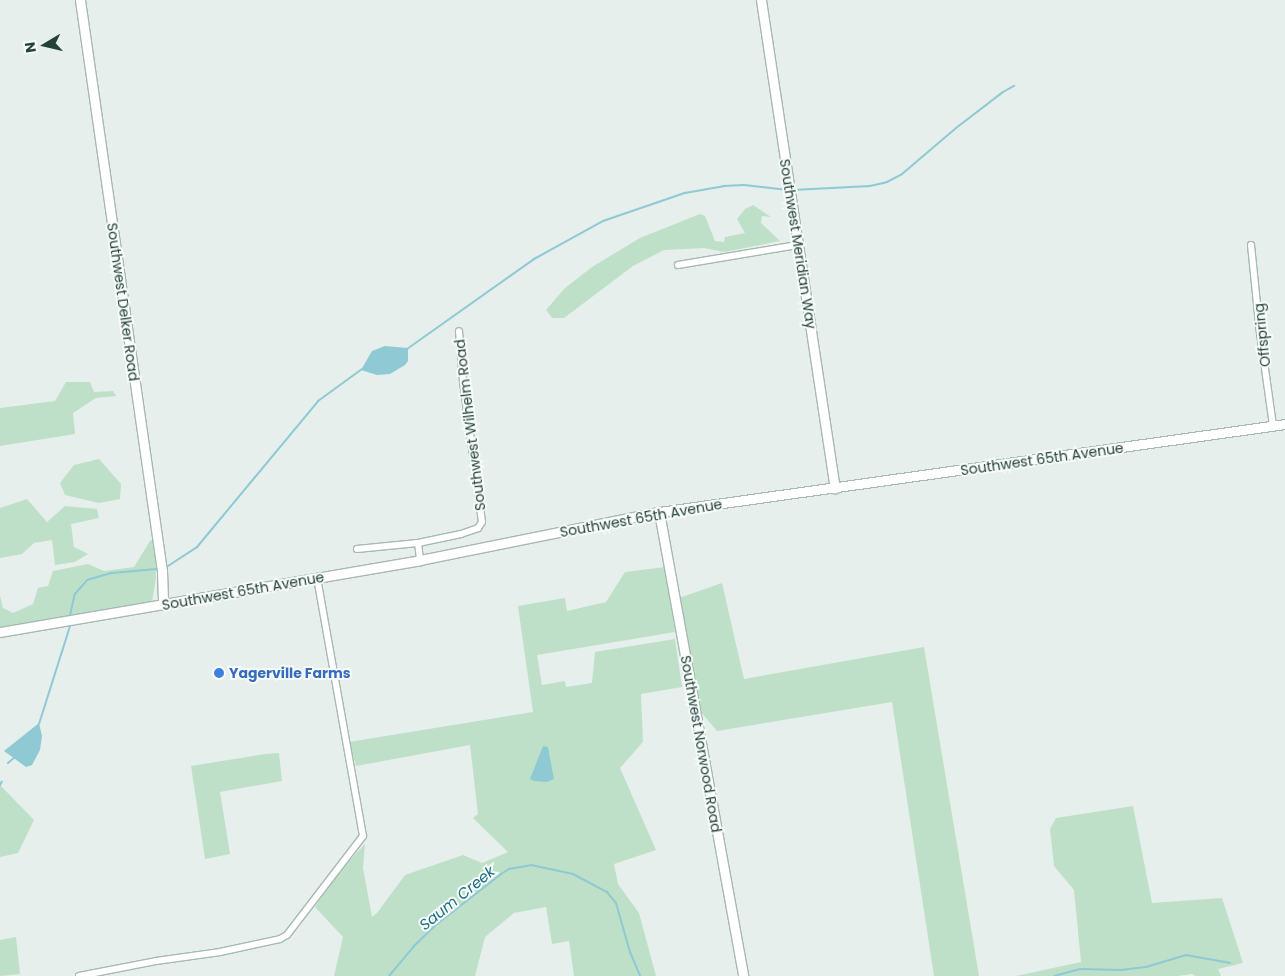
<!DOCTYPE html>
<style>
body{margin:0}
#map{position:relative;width:1285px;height:976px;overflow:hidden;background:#e6efeb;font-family:Poppins,sans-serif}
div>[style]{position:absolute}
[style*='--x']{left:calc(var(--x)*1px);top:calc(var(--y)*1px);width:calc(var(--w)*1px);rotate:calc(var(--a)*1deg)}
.green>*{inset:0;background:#bfe0c8}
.water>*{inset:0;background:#8ec9d4}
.stream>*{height:2px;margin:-1px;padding:0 1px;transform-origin:1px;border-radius:1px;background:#8ec9d4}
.roads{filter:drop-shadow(1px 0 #a8b8b2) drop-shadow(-1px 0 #a8b8b2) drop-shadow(0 1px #a8b8b2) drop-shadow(0 -1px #a8b8b2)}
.street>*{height:6px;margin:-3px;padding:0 3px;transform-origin:3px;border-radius:3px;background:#fff}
.secondary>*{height:9px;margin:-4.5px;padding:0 4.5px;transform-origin:4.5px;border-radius:4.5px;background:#fff}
.dots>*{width:14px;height:14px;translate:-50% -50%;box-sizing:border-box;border:2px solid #f7fbf9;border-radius:50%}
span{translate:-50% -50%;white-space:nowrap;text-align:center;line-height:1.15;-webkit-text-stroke:4px #f7fbf9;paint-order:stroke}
.street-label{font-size:14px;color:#24423a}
.shop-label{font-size:14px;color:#366cbe;font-weight:700}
.left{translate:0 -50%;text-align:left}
.water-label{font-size:15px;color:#1c6f80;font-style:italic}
.north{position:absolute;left:20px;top:20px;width:50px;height:50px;-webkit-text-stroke:4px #f7fbf9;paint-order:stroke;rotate:261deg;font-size:14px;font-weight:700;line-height:20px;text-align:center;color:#24423a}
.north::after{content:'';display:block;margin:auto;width:18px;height:22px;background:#24423a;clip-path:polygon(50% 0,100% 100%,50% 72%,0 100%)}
</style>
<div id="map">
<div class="green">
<i style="clip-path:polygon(753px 205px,771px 217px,762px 216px,761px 223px,780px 241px,724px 252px,704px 248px,664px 250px,633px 266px,564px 318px,552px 318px,546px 310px,565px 288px,592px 267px,640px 238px,700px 214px,705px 216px,715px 241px,724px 242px,725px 237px,745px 233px,737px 219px,745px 209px)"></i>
<i style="clip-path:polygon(66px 382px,90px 382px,94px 392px,113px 391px,116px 396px,96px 398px,73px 413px,75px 434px,0 446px,0 408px,55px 401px)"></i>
<i style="clip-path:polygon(99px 459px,121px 484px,120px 499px,99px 503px,65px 495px,60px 483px,74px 465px)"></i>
<i style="clip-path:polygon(27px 499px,47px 522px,65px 506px,97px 509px,99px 518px,71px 524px,74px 547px,88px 554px,75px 562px,55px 565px,52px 540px,34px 543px,22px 554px,0 558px,0 508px)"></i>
<i style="clip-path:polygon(155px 539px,156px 578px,152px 602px,0 627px,0 596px,3px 608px,13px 613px,33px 604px,38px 588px,48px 586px,53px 571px,88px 564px,104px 571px,134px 567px,150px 541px)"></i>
<i style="clip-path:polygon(665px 567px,675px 632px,537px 655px,542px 685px,565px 681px,566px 687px,592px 683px,595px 652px,675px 639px,682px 687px,641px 694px,643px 742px,620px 768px,656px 850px,614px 864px,618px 884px,639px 913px,656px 976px,574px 976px,569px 941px,552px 944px,546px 907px,514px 913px,485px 937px,475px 976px,334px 976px,343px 937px,315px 907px,339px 872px,365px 844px,363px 868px,372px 917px,377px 913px,405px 875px,463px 855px,482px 863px,508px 852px,473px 818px,478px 814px,470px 745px,356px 766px,349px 742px,533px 712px,518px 606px,565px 598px,567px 611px,606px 602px,625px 572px)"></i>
<i style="clip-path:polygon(722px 583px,744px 679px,924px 647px,979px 976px,934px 976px,892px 702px,717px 731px,700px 711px,679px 598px)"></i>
<i style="clip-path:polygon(279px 753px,282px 781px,220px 792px,230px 854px,205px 859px,191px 766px,265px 754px)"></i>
<i style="clip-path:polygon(0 785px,34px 820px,18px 853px,0 857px)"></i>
<i style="clip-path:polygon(1133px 806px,1152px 903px,1222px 898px,1243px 963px,1218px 969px,1221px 976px,1195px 976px,1192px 974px,1178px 976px,1016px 976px,1081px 962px,1074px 890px,1054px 866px,1050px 829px,1056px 818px)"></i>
<i style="clip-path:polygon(16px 937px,20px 974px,0 976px,0 940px)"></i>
</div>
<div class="water">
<i style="clip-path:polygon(385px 346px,408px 348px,408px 361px,405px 365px,390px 374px,377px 375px,361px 370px,372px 351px)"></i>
<i style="clip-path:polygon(39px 723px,42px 736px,40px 750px,32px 765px,26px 767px,4px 751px)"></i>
<i style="clip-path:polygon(543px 746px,548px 747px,554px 779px,547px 782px,534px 781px,530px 779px)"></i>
</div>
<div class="stream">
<i style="--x:793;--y:190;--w:77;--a:-3"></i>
<i style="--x:870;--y:186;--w:17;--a:-13"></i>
<i style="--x:887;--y:182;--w:17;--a:-28"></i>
<i style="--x:902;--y:174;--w:71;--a:-40.4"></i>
<i style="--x:956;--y:128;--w:59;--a:-37.5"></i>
<i style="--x:1003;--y:92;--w:13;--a:-29"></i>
<i style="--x:407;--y:349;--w:156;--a:-35.3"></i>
<i style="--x:534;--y:259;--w:79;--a:-28.8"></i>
<i style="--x:603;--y:221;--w:87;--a:-18.9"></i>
<i style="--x:685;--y:193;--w:39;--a:-10"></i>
<i style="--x:723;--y:186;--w:21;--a:-3"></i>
<i style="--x:744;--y:185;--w:44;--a:6.5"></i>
<i style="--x:168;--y:566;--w:35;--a:-33"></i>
<i style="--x:197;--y:547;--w:190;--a:-50.3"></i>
<i style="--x:318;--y:401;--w:54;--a:-36"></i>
<i style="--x:70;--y:615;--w:22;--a:-77"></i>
<i style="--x:75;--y:594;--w:18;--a:-49"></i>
<i style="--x:87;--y:580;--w:26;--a:-16"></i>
<i style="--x:112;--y:573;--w:45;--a:-5.1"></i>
<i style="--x:39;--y:724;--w:103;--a:-72.4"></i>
<i style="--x:8;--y:763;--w:8;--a:-40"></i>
<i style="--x:0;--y:785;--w:4;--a:-63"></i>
<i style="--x:389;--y:976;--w:38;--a:-50"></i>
<i style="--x:413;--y:947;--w:33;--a:-44"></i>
<i style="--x:437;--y:924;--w:81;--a:-38"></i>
<i style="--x:501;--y:874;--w:9;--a:-32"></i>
<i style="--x:509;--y:869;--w:22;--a:-10"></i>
<i style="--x:531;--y:865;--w:43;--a:12.1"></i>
<i style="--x:573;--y:874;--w:38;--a:28"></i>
<i style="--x:607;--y:892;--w:14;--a:51"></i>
<i style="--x:616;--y:903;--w:51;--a:74.1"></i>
<i style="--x:630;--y:952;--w:26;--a:67"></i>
<i style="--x:1054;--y:976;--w:27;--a:-15"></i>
<i style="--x:1080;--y:969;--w:41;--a:1.4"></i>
<i style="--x:1121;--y:970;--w:25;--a:-7"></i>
<i style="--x:1146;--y:967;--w:42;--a:-16.7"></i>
<i style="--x:1186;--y:955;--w:45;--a:10.3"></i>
</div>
<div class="roads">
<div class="street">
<i style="--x:1251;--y:245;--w:88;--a:84.2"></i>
<i style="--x:1260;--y:333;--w:94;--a:82"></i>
<i style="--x:678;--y:265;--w:121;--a:-9.5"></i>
<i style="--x:418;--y:543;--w:17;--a:83"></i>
<i style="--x:357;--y:549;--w:61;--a:-5.6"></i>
<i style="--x:418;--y:543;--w:44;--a:-11.8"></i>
<i style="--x:461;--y:534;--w:18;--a:-19"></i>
<i style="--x:478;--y:528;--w:7;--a:-56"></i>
<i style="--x:482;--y:522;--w:141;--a:-97.7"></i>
<i style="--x:463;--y:382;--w:51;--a:-94.5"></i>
<i style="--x:79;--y:976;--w:78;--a:-11"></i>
<i style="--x:156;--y:961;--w:65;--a:-8"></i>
<i style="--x:220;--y:952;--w:61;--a:-12.2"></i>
<i style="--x:280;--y:939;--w:8;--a:-30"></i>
<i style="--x:287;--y:935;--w:125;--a:-52.5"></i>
<i style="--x:363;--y:836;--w:262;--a:-100.1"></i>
</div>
<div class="secondary">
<i style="--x:80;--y:0;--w:577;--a:81.83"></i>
<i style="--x:162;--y:571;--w:34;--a:88"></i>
<i style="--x:761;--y:0;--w:494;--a:81.4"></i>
<i style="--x:659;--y:512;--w:472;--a:79.7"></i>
<i style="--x:0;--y:632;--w:426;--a:-9.7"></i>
<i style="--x:420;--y:560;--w:244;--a:-11.4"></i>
<i style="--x:659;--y:512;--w:632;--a:-8"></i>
</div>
</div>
<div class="dots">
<i style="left:219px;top:673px;background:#3f7fe0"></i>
</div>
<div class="street-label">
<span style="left:798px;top:244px;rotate:81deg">Southwest Meridian Way</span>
<span style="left:123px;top:302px;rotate:82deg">Southwest Delker Road</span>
<span style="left:1262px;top:335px;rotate:-96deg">Offspring</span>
<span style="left:470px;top:425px;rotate:-97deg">Southwest Wilhelm Road</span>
<span style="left:1042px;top:459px;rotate:-8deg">Southwest 65th Avenue</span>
<span style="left:641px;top:518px;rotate:-10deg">Southwest 65th Avenue</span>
<span style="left:243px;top:591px;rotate:-10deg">Southwest 65th Avenue</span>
<span style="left:701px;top:744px;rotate:80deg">Southwest Norwood Road</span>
</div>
<div class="shop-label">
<span class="left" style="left:229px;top:673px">Yagerville Farms</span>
</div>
<div class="water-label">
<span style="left:457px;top:898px;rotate:-39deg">Saum Creek</span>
</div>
<div class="north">N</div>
</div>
